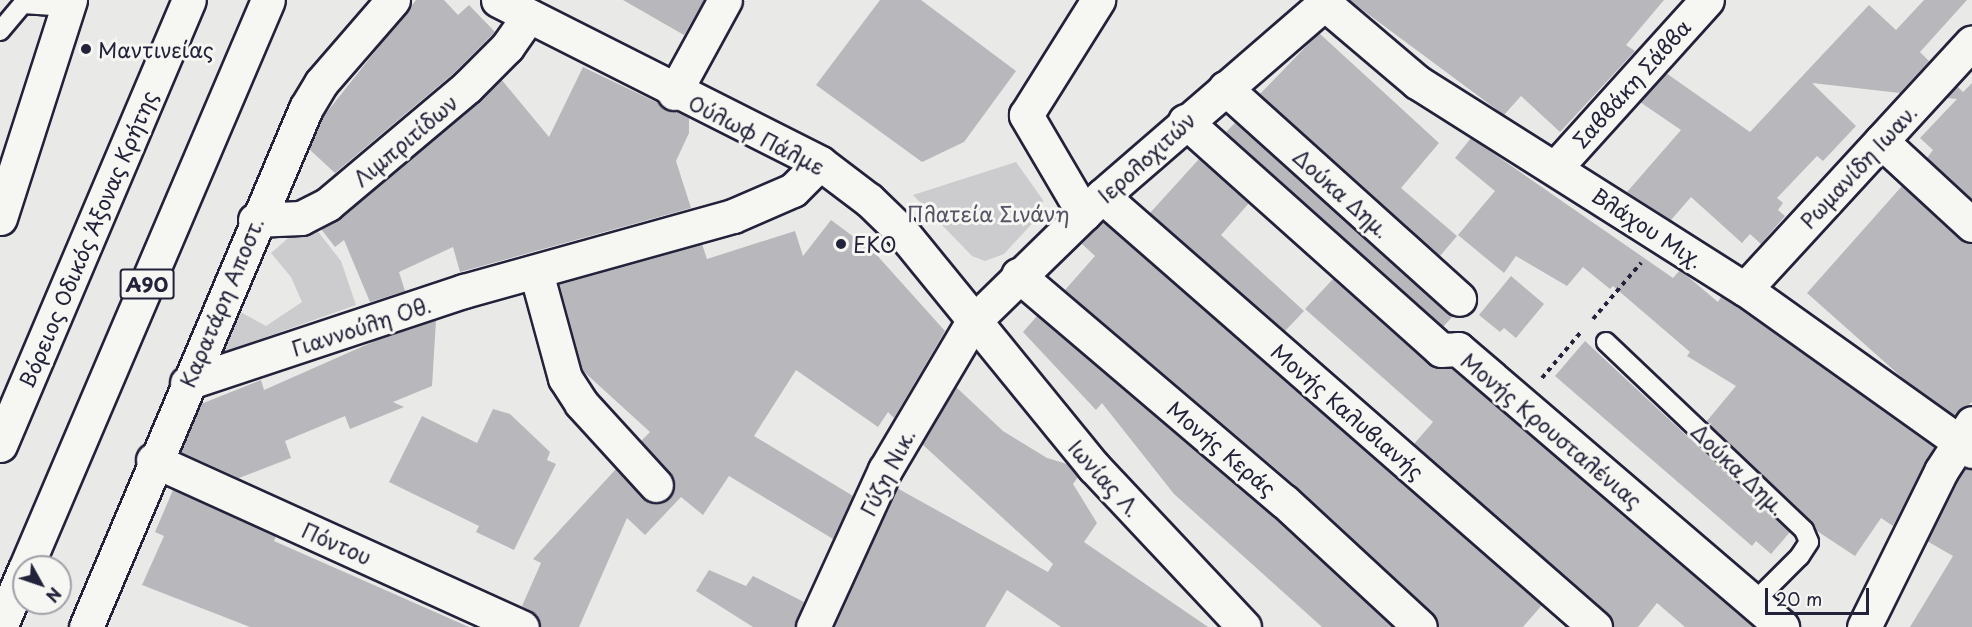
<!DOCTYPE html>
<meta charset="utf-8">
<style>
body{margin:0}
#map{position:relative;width:1972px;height:627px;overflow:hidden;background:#e9e9e7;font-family:"Playpen Sans",sans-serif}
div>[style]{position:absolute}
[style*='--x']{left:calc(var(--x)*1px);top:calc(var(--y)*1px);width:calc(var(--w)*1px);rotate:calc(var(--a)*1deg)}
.green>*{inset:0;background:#ccccce}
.building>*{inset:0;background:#b8b8bc}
.path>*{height:4px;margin-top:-2px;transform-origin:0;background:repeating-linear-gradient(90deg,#22223b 0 4.5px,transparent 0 9px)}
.roads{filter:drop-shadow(2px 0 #22223b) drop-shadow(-2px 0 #22223b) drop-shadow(0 2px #22223b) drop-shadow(0 -2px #22223b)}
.lane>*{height:18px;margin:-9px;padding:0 9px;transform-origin:9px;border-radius:9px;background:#f6f6f2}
.street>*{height:33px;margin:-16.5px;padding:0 16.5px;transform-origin:16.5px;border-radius:16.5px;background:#f6f6f2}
.secondary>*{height:33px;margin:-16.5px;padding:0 16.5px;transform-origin:16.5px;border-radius:16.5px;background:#f6f6f2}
.highway>*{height:33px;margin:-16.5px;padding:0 16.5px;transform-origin:16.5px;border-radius:16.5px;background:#f6f6f2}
.dots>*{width:16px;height:16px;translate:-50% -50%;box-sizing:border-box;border:3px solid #f6f6f2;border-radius:50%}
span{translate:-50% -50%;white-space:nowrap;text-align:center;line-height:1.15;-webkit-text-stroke:6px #f6f6f2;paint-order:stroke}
.shield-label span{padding:2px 4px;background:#f6f6f2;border:2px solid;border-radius:4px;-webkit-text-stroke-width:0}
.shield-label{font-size:20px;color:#22223b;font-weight:700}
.poi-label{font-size:21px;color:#22223b}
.left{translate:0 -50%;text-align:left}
.street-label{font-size:21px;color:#22223b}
.park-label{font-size:21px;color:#555567}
.north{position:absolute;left:12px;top:555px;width:60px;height:60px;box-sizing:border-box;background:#f6f6f2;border:2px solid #a1a1a9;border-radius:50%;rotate:130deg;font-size:16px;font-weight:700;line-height:24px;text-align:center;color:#22223b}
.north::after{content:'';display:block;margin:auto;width:21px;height:27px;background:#22223b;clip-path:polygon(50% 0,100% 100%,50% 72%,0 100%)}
.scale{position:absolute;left:1765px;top:588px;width:104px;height:27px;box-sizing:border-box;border:3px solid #22223b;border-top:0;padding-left:8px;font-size:18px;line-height:21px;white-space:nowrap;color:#22223b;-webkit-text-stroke:4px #f6f6f2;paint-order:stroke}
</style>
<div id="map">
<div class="green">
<i style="clip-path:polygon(1016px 162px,1043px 200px,1040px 215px,1004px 254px,985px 261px,972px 256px,913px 195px)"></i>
<i style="clip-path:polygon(309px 220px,341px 261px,356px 305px,221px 353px,233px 308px,266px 326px,302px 302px,291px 277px,271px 253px)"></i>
</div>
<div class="building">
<i style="clip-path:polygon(416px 0,444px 0,458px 15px,469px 5px,495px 32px,454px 73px,335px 173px,309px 149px,323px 117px)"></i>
<i style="clip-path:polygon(623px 0,704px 0,684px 35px)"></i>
<i style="clip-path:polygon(880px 0,921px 0,1016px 71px,964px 142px,922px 162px,816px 85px)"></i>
<i style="clip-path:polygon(1349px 0,1664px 0,1626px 45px,1635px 51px,1560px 132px,1521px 96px,1504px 115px)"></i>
<i style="clip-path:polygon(1924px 0,1967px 0,1920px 52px,1929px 61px,1900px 93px,1812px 83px,1856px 126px,1823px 161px,1817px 156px,1777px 198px,1783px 203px,1778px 210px,1785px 216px,1761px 244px,1750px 234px,1742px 243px,1691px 197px,1671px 220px,1627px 192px,1681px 130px,1640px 102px,1666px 73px,1750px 132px,1869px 5px,1896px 30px)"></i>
<i style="clip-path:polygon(1319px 33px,1439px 143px,1401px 188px,1457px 236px,1440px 256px,1260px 94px)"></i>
<i style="clip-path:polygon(583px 67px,689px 118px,689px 133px,676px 161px,691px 208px,460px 272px,453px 247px,399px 272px,405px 291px,370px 302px,344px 240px,335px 247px,321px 229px,340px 218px,501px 79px,549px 137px)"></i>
<i style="clip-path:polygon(1972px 83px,1972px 199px,1927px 158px,1933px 150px,1920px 138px,1957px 99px,1946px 98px,1957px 86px,1963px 92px)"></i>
<i style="clip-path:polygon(1235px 123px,1453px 316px,1443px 327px,1226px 132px)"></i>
<i style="clip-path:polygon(1471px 138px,1673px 278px,1680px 270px,1718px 302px,1721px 297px,1736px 306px,1934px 447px,1893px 526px,1881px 518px,1855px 556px,1817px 531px,1706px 422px,1736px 386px,1687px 356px,1690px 352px,1613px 286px,1610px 289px,1583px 267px,1567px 286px,1516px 256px,1504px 273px,1458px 235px,1495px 191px,1455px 158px)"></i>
<i style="clip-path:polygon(1199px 159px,1249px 203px,1221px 235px,1304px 311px,1285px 331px,1150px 213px)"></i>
<i style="clip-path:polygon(1902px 186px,1959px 239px,1972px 243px,1972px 402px,1955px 416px,1906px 381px,1807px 293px)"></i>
<i style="clip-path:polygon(831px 220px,874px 252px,945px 331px,894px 418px,888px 412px,878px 427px,796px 370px,754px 436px,853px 496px,833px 539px,729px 476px,703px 515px,681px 497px,645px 535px,627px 518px,579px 627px,540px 627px,537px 616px,522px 606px,541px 563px,533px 559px,616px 469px,650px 503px,661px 503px,674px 490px,670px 473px,641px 441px,650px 432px,582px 370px,559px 284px,702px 244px,707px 259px,795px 231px,803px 256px)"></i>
<i style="clip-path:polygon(1103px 222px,1542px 605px,1523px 627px,1438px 627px,1433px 613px,1297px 487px,1065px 290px,1095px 256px,1082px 244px)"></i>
<i style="clip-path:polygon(1511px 276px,1544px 304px,1516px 338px,1504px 328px,1500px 332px,1479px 315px)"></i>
<i style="clip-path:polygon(1333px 279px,1428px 364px,1450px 368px,1475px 388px,1753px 627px,1685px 627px,1657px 603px,1638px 627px,1613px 627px,1607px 613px,1414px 444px,1433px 422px,1305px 309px)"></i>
<i style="clip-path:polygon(1037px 316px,1272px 515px,1392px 627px,1322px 627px,1174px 494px,1102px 403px,1096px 410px,1023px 332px)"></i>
<i style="clip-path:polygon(436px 320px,432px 386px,393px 402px,404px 407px,350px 429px,345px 416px,285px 441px,291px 458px,239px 478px,181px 452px,201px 404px,261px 380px,264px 390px,384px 337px)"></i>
<i style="clip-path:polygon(1585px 341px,1790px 532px,1771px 554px,1756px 541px,1752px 546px,1555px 376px)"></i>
<i style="clip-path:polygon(956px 387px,1003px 431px,1047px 458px,1067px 464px,1078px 477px,1073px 484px,1097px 523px,1084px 542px,1208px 627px,1061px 627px,1007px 590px,985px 627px,834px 627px,897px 488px,1048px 572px,1053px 564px,922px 444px)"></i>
<i style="clip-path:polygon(493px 409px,510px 414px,550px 452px,547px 460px,556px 464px,514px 550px,476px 532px,479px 526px,389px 482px,422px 416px,477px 443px)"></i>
<i style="clip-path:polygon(1965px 468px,1972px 469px,1972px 627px,1910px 627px,1953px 556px,1927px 541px)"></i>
<i style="clip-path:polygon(173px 490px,276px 536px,274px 541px,469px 627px,250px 627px,142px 585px,164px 536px,155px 532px)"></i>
<i style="clip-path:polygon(709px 570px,746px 586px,753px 576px,804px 602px,795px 627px,753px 627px,696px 591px)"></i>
</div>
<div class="path">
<i style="--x:1593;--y:319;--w:74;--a:-49.4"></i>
<i style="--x:1542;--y:378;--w:59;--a:-49.8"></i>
</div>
<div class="roads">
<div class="lane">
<i style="--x:0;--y:31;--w:35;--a:-50"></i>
<i style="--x:23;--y:4;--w:45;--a:3.8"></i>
<i style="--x:1606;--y:342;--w:273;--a:43.5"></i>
<i style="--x:1804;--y:530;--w:13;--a:67"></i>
<i style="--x:1809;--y:542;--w:17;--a:123"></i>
<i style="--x:1800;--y:556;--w:65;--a:135"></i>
</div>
<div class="street">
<i style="--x:1324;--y:3;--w:122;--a:40.3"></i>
<i style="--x:1417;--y:82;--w:388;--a:32.3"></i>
<i style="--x:1745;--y:289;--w:279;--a:35.5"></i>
<i style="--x:1225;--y:88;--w:315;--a:42"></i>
<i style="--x:674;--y:93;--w:106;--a:-61.3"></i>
<i style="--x:1185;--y:121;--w:343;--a:41.8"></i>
<i style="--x:1441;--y:350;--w:17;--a:-3"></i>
<i style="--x:1458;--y:349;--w:427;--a:40.6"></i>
<i style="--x:1881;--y:141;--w:124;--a:42.7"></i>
<i style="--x:1556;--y:167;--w:225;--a:-47.9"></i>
<i style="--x:1102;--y:196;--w:655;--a:41.16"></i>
<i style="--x:1084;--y:214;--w:115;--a:-120.4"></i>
<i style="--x:1026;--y:115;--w:136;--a:-57.9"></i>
<i style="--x:255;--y:220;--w:46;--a:-2.5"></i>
<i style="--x:301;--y:218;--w:30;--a:-27"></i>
<i style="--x:328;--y:204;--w:182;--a:-40.1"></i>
<i style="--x:467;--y:87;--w:57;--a:-45"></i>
<i style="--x:507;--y:47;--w:38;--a:-55"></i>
<i style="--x:536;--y:272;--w:110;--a:74.7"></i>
<i style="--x:565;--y:378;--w:30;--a:57"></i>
<i style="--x:581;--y:403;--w:111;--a:47.6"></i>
<i style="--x:1018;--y:275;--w:349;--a:40.4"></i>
<i style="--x:1284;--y:501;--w:185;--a:42.8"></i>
<i style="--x:1745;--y:289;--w:335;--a:-47.4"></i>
<i style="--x:187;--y:383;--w:292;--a:-18.4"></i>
<i style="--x:464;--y:291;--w:279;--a:-15.6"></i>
<i style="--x:733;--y:216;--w:65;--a:-23.4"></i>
<i style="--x:793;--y:190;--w:38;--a:-45"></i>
<i style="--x:153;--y:460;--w:405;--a:24.4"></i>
<i style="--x:86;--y:627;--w:564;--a:-67.03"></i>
<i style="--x:306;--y:108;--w:29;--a:-59"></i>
<i style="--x:321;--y:83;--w:110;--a:-49.1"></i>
<i style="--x:813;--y:627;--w:173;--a:-65.4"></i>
<i style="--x:885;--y:470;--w:171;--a:-59.4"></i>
<i style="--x:972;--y:323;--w:182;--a:-44.3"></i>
<i style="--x:1102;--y:196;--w:299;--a:-40.9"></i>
<i style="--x:1864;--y:627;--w:174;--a:-63.7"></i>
<i style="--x:1941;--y:471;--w:57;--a:-57.1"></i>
</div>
<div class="secondary">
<i style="--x:498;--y:0;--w:361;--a:26.8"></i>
<i style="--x:820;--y:163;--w:61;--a:37.1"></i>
<i style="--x:869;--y:200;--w:47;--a:44.1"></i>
<i style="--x:903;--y:233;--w:302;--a:50.8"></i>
<i style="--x:1094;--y:467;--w:219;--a:46.8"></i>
<i style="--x:0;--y:218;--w:229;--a:-72.2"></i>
</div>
<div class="highway">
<i style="--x:0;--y:445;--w:483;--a:-67"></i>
<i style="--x:26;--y:567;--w:616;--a:-66.89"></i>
<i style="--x:0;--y:627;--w:61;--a:-66.8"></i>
</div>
</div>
<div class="dots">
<i style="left:86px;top:49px;background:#22223b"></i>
<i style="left:841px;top:244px;background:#22223b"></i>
</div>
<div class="shield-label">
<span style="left:147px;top:284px">Α90</span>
</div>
<div class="poi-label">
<span class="left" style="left:98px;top:49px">Μαντινείας</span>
<span class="left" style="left:853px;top:244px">EKO</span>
</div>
<div class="street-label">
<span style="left:1631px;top:83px;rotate:-48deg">Σαββάκη Σάββα</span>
<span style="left:757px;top:134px;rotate:27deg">Ούλωφ Πάλμε</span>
<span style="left:405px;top:140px;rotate:-40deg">Λιμπριτίδων</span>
<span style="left:1146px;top:157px;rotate:-42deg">Ιερολοχιτών</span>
<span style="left:1858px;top:166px;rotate:-47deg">Ρωμανίδη Ιωαν.</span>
<span style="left:1342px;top:193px;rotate:42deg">Δούκα Δημ.</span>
<span style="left:1648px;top:227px;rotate:33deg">Βλάχου Μιχ.</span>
<span style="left:87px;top:239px;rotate:-67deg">Βόρειος Οδικός Άξονας Κρήτης</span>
<span style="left:221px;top:302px;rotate:-67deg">Καρατάρη Αποστ.</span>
<span style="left:361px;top:326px;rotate:-18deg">Γιαννούλη Οθ.</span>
<span style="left:1348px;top:411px;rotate:41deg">Μονής Καλυβιανής</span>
<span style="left:1552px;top:430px;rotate:40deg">Μονής Κρουσταλένιας</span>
<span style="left:1222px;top:448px;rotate:40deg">Μονής Κεράς</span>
<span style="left:1739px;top:469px;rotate:44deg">Δούκα Δημ.</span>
<span style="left:887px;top:472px;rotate:-63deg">Γύζη Νικ.</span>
<span style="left:1105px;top:478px;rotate:48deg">Ιωνίας Λ.</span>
<span style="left:337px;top:543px;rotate:24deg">Πόντου</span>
</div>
<div class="park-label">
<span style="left:988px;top:213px">Πλατεία Σινάνη</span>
</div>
<div class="north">N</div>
<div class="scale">20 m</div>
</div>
